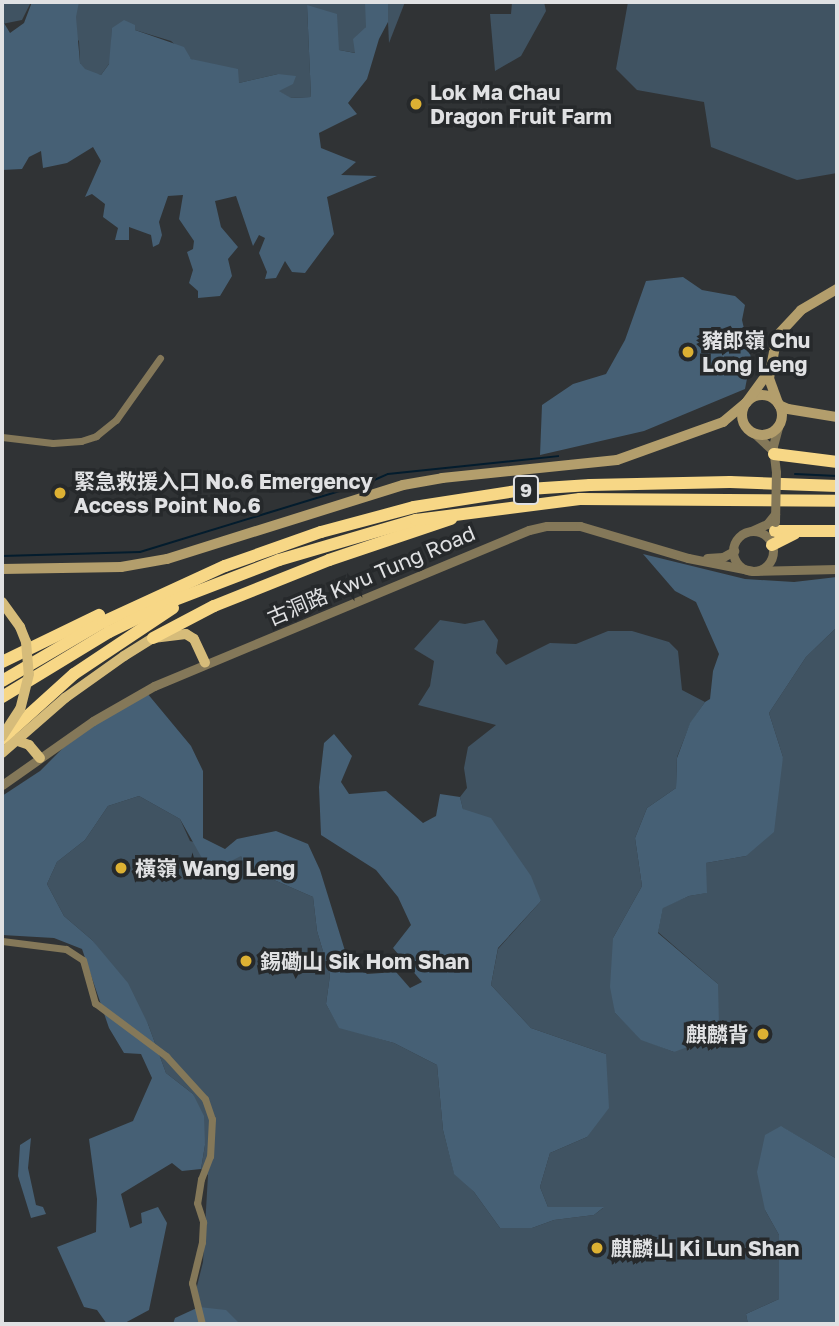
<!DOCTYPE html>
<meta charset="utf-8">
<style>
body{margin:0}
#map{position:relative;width:839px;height:1326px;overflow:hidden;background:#303335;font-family:"Golos Text","Noto Sans SC",sans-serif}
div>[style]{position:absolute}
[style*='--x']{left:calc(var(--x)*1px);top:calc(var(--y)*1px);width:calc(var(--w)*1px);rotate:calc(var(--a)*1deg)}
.green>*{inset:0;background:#405362}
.forest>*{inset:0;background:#466075}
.stream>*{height:2px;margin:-1px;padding:0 1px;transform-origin:1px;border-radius:1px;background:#031c2d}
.minor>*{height:7px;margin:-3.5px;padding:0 3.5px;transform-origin:3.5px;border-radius:3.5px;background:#847859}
.tertiary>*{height:9px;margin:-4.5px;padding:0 4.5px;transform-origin:4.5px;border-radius:4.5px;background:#847859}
.tertiary>.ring{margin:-4.5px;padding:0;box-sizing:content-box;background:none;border:9px solid #847859;border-radius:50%}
.secondary>*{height:10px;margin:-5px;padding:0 5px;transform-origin:5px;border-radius:5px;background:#b39e6c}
.secondary>.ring{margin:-5px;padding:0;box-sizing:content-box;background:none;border:10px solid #b39e6c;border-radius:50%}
.primary>*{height:10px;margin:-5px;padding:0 5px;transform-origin:5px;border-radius:5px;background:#d6bc7a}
.motorway>*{height:12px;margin:-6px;padding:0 6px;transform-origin:6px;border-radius:6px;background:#f7d786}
.tertiary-bridge>*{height:9px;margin:-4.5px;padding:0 4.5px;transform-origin:4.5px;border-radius:4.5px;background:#847859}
.primary-bridge>*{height:10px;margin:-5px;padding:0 5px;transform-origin:5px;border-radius:5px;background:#d6bc7a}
.dots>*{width:19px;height:19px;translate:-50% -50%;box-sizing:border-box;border:4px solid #26292b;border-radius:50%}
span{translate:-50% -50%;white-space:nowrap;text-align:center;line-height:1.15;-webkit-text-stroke:7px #26292b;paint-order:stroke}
.shield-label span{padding:2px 5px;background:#26292b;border:2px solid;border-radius:5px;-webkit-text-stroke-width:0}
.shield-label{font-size:19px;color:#e0e1e3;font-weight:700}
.poi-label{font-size:21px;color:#e0e1e3;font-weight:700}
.left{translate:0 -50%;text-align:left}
.right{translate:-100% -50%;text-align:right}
.street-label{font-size:21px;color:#e0e1e3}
.frame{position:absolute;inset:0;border:4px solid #e0e1e3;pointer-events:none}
</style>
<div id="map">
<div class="green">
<i style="clip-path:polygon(2px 2px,31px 2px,22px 20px,2px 24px)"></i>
<i style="clip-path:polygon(38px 2px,368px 2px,366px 27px,356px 53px,339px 50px,307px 5px,311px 97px,290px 98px,278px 91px,278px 74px,239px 83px,191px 59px,171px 41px,135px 30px,112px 28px,111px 61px,101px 75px,85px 72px,80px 63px,79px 41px)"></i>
<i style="clip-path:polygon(388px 2px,405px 2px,389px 43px,388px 22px)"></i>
<i style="clip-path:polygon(512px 2px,544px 2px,546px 11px,521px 56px,495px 71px,490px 14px,511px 14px)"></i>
<i style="clip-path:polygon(628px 2px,837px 2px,837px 173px,797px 180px,711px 147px,704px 102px,637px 90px,616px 69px)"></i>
<i style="clip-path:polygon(440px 620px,465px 624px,484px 620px,498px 640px,496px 653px,506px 665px,550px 643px,576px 644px,608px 631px,632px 631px,669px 642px,678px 651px,682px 690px,705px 702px,690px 724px,677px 757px,676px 788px,647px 808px,635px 838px,642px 886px,613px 938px,615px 1013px,641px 1039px,674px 1052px,718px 984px,658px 932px,663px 907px,689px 896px,706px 893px,706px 863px,746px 856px,783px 757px,769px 713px,806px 657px,837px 627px,837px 1159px,782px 1127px,765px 1210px,779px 1235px,779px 1299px,746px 1314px,748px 1324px,235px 1324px,199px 1307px,196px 1290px,203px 1262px,208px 1175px,201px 1169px,205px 1145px,193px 1094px,166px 1073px,148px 1024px,92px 940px,64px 916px,47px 884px,57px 862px,85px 840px,108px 806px,139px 796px,180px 819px,190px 841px,241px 856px,244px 867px,313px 897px,317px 931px,330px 975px,326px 1004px,339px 1027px,394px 1043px,437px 1065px,443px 1130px,454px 1173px,474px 1192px,500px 1228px,532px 1228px,554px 1220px,594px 1215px,603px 1208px,548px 1207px,540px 1187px,550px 1153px,587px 1137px,606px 1054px,531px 1028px,491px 985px,498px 949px,541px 901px,463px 809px,460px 797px,467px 788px,464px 768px,468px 747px,496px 725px,418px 705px,430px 686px,434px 661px,414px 649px)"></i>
</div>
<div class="forest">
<i style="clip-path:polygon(32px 2px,79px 2px,76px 17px,80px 63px,85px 69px,101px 75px,109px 64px,112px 28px,124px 20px,135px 25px,135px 30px,184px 47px,191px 59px,238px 69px,239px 83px,278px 74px,296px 76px,293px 84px,279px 91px,291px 98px,311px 97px,307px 5px,337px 14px,339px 50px,355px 53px,353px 39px,366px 27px,365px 2px,388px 2px,388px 22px,379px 39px,367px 79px,348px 103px,357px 114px,319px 133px,321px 148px,356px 162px,341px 175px,377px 176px,327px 197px,334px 234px,305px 273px,292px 272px,285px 261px,276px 278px,265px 279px,267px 272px,259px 253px,265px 238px,259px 235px,253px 246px,236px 196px,215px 201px,221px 227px,238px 247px,228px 259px,232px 276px,220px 296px,198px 298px,198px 291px,189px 283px,193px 270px,187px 252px,193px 249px,194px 241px,179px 219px,183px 195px,168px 196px,159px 222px,162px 235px,159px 244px,153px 247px,151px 235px,129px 227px,129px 240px,115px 240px,118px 228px,103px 217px,105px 204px,92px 194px,85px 197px,101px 161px,93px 147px,67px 163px,43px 168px,41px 151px,29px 157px,22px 169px,2px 170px,2px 25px,4px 23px,10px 33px,24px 23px)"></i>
<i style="clip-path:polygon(683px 277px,702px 290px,735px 296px,745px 305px,742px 320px,751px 358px,745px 389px,644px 431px,540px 455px,542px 405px,573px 384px,606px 374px,625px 340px,646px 281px)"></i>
<i style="clip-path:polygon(643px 554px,745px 579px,794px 582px,837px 577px,837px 627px,806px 657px,769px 713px,783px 757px,774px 832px,746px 856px,706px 863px,707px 893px,689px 896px,663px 908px,658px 933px,718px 984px,719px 1025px,707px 1040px,674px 1052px,641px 1040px,615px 1013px,610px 987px,613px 938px,642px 886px,635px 838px,647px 808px,676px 788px,677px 758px,690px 723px,705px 702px,710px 699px,713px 671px,719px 654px,696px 602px,675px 591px)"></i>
<i style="clip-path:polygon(147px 693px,191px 746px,203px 771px,203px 838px,225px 849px,237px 839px,276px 831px,308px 844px,320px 870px,346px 954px,367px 974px,396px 972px,410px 988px,422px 982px,393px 948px,411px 925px,398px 897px,376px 870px,321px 835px,319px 787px,324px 743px,334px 734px,352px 756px,341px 782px,349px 794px,386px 791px,423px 823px,436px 816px,440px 794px,460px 797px,463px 809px,491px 818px,531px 876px,541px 901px,498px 948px,491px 985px,531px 1028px,606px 1054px,609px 1108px,587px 1137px,550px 1153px,540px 1187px,548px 1207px,604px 1207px,594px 1215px,554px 1220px,532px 1228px,500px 1228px,474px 1192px,454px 1174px,443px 1130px,437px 1065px,394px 1043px,339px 1028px,326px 1004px,330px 975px,317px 931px,313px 897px,244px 867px,241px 856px,223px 865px,203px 860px,180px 819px,139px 796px,108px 806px,85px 840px,57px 862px,47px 884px,64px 916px,92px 940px,128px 983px,148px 1024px,166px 1073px,193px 1094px,204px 1116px,205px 1145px,201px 1169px,182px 1171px,172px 1163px,121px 1194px,130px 1228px,142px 1223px,141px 1213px,158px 1207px,167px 1223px,149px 1310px,123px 1324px,107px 1324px,97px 1310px,84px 1307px,57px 1247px,96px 1232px,97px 1199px,89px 1139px,133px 1121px,152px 1078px,141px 1054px,124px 1053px,109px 1028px,82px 949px,54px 938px,2px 935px,2px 796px,40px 771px,63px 748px,115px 709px)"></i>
<i style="clip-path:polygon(781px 1126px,837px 1159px,837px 1324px,748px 1324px,746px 1314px,779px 1299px,779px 1235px,765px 1210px,757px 1172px,765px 1135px)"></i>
<i style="clip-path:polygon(31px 1138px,28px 1168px,36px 1205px,43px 1207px,46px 1214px,31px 1218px,18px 1176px,20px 1145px)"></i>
<i style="clip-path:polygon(199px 1307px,226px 1310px,240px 1324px,173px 1324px,175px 1318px)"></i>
</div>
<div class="stream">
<i style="--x:795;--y:474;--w:42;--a:2.7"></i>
<i style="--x:2;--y:556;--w:138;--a:-1.7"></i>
<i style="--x:140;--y:552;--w:243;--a:-17"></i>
<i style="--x:372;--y:481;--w:17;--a:-24"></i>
<i style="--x:388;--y:474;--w:171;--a:-6"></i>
</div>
<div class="minor">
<i style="--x:2;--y:437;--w:51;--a:6.7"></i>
<i style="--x:53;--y:443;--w:28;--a:-4"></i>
<i style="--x:81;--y:441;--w:16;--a:-18"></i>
<i style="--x:96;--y:436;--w:26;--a:-39"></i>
<i style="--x:116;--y:420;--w:76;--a:-54.6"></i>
<i style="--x:2;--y:941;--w:64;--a:7.1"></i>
<i style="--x:66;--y:949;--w:20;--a:33"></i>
<i style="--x:83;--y:960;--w:45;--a:74.4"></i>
<i style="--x:95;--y:1003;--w:89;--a:36.7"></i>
<i style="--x:166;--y:1056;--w:58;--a:47.8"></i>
<i style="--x:205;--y:1099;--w:21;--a:71"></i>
<i style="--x:212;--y:1119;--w:37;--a:93"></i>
<i style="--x:210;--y:1156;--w:25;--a:111"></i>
<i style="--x:201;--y:1179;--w:24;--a:99"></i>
<i style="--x:197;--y:1203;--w:20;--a:72"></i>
<i style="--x:203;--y:1222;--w:20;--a:93"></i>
<i style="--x:202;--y:1242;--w:42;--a:103.7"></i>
<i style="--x:192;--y:1283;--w:42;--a:76.3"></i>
</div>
<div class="tertiary">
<i style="--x:754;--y:433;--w:25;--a:43"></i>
<i style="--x:776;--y:472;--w:26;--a:-97"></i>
<i style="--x:773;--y:446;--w:20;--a:-75"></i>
<i style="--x:751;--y:531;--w:17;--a:-24"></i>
<i style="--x:767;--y:524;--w:13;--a:-51"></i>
<i class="ring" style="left:733px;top:531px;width:31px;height:31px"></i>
<i style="--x:707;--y:558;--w:16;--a:-4"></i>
<i style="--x:723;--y:557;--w:13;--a:-29"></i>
<i style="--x:2;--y:785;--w:111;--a:-35.1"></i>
<i style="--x:93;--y:721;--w:70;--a:-29.8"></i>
<i style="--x:154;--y:686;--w:406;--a:-22.6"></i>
<i style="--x:529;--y:530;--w:18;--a:-13"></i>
<i style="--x:547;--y:526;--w:33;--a:0"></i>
<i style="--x:580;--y:526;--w:113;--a:16.5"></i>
<i style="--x:688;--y:558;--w:66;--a:11.3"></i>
<i style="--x:753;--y:571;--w:84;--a:-1.4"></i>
</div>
<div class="secondary">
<i class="ring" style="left:742px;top:395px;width:30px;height:30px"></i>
<i style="--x:778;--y:403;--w:27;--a:-110"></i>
<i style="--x:769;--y:378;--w:43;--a:-79.2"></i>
<i style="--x:777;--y:336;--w:35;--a:-47"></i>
<i style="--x:801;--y:310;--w:42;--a:-30.3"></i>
<i style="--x:779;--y:405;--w:10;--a:24"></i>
<i style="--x:788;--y:409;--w:50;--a:9.3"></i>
<i style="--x:2;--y:569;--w:119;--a:-1"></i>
<i style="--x:121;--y:567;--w:47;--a:-9.9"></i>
<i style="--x:167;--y:559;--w:247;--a:-17.4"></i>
<i style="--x:403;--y:485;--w:40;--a:-10"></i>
<i style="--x:442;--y:478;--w:176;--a:-5.9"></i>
<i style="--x:617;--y:460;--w:113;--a:-19.7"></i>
<i style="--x:723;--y:422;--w:30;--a:-40"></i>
<i style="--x:746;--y:403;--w:41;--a:-54"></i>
</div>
<div class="primary">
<i style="--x:124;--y:656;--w:34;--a:-32"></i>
<i style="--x:153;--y:638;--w:33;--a:-7"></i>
<i style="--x:186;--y:634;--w:9;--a:32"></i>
<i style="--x:194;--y:639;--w:26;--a:65"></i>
<i style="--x:12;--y:739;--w:18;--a:19"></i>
<i style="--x:29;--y:745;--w:17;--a:50"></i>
</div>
<div class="motorway">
<i style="--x:774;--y:454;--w:64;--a:7.2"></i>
<i style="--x:775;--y:531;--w:62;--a:0"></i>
<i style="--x:772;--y:545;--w:25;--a:-27"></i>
<i style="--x:153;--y:638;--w:69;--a:-27.7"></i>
<i style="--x:214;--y:606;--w:124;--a:-21.8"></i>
<i style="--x:329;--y:560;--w:129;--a:-18.6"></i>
<i style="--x:2;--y:662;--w:108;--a:-25.9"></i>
<i style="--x:2;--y:681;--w:117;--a:-30.3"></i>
<i style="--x:103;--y:622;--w:134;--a:-24.7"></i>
<i style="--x:225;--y:566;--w:102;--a:-19.5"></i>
<i style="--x:321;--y:532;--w:96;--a:-15"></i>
<i style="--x:414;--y:507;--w:116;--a:-8.9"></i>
<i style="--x:529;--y:489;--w:61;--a:-3.8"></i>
<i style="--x:590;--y:485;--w:140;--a:-1.2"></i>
<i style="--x:730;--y:482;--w:107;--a:2.1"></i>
<i style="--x:2;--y:697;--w:125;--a:-31.3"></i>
<i style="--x:109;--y:632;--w:73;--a:-25.9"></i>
<i style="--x:175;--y:600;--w:111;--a:-21"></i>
<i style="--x:279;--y:560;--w:143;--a:-16.3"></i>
<i style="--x:416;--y:520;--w:165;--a:-7.3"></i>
<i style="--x:580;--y:499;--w:257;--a:0.4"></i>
<i style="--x:2;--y:739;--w:97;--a:-42.1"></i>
<i style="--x:74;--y:674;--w:119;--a:-33.7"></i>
</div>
<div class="tertiary-bridge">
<i style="--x:775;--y:522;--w:50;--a:-88.9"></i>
</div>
<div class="primary-bridge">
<i style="--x:2;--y:602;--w:31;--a:54"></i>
<i style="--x:20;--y:627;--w:16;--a:68"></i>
<i style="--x:26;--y:642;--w:32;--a:85"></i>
<i style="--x:29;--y:674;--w:36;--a:104"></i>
<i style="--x:20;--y:709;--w:33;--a:123"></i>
<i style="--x:2;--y:753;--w:84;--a:-41.1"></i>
<i style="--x:65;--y:698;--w:72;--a:-35.4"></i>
</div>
<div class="dots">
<i style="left:416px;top:104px;background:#ddb133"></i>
<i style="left:688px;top:352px;background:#ddb133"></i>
<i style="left:60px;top:493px;background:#ddb133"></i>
<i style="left:121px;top:868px;background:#ddb133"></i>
<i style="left:246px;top:961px;background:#ddb133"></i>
<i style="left:763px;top:1034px;background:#ddb133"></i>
<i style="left:597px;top:1248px;background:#ddb133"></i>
</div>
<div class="shield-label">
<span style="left:526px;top:490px">9</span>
</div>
<div class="poi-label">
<span class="left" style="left:430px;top:104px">Lok Ma Chau<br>Dragon Fruit Farm</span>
<span class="left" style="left:702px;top:352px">豬郎嶺 Chu<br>Long Leng</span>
<span class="left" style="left:74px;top:493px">緊急救援入口 No.6 Emergency<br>Access Point No.6</span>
<span class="left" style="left:135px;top:868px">橫嶺 Wang Leng</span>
<span class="left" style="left:260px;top:961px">錫磡山 Sik Hom Shan</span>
<span class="right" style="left:749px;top:1034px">麒麟背</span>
<span class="left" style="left:611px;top:1248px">麒麟山 Ki Lun Shan</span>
</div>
<div class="street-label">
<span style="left:371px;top:575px;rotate:-23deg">古洞路 Kwu Tung Road</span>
</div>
<div class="frame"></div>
</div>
